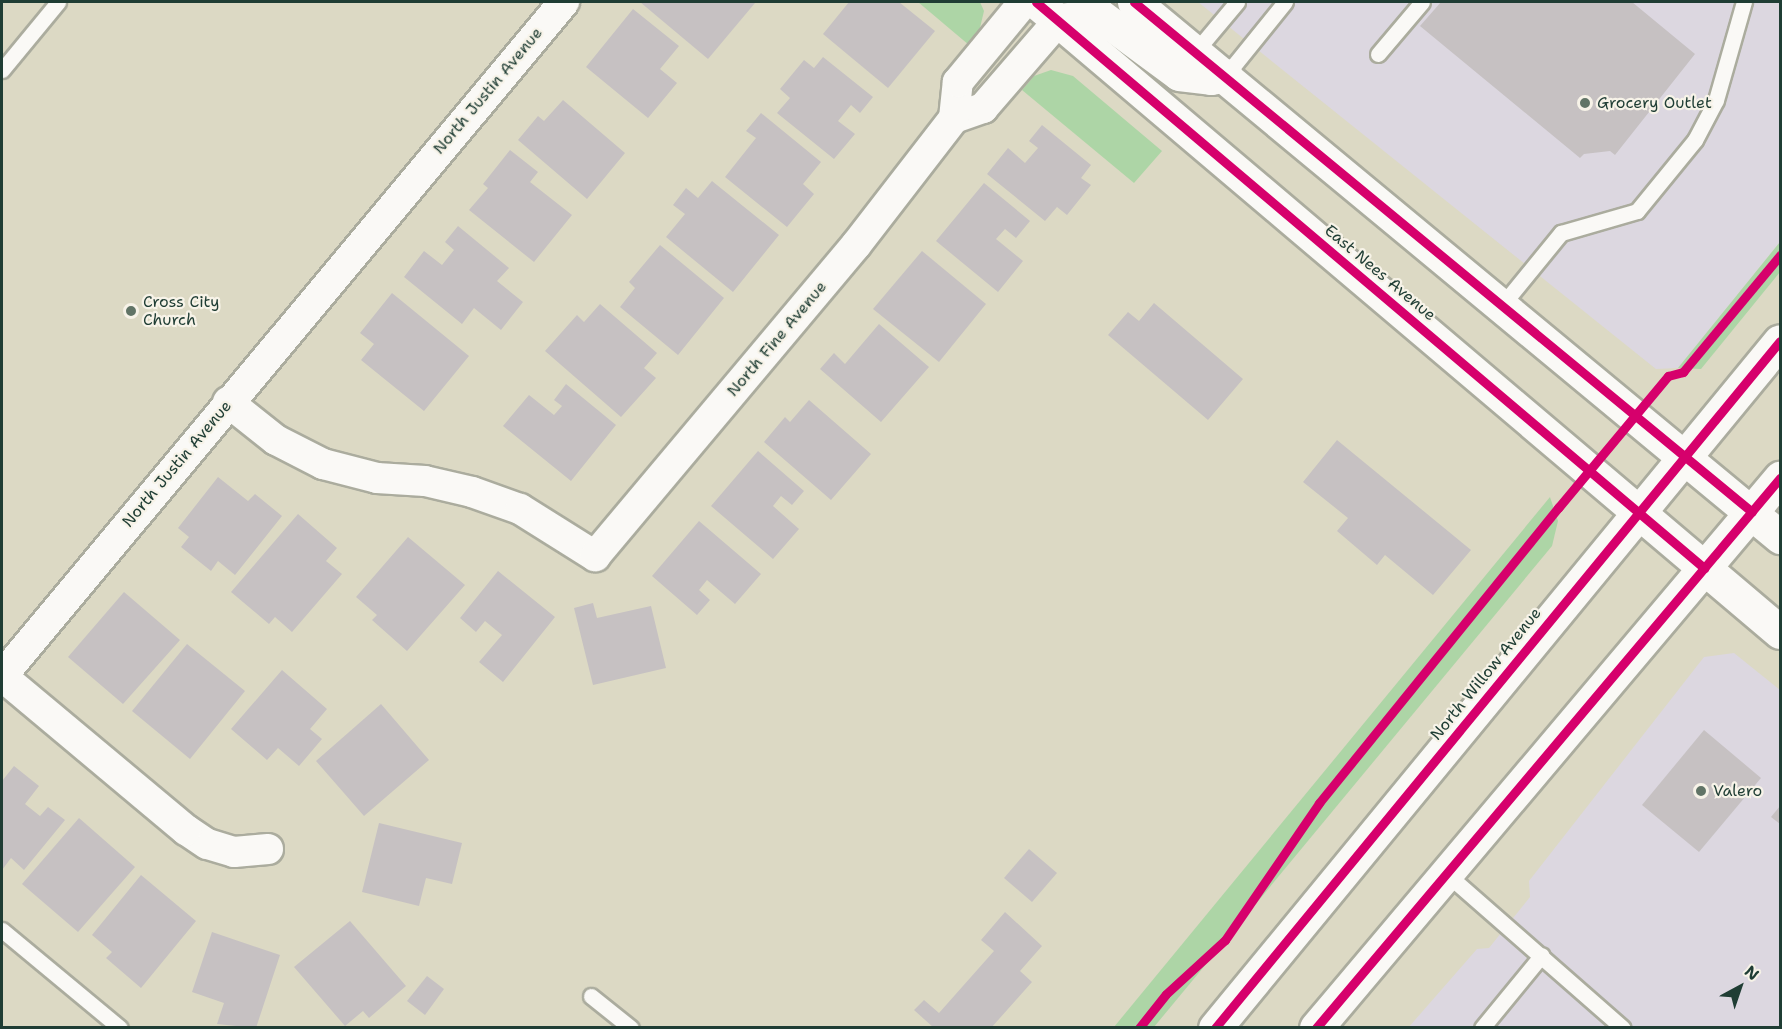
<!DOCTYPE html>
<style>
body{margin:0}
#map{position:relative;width:1782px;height:1029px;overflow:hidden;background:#dcd9c4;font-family:"Shantell Sans",sans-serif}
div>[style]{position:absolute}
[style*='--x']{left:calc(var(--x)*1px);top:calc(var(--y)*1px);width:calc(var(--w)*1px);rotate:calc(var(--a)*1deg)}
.built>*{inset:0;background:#dcd7e0}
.green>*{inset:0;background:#add5a6}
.building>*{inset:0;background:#c6c1c2}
.roads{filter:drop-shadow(2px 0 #abac9e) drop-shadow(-2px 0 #abac9e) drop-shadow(0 2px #abac9e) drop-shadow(0 -2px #abac9e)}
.lane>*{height:15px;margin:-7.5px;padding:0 7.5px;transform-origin:7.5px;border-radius:7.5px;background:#faf9f6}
.street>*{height:30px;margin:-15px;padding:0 15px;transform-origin:15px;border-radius:15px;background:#faf9f6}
.secondary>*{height:33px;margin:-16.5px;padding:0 16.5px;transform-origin:16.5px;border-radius:16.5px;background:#faf9f6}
.cycleway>*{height:9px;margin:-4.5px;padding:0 4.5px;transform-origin:4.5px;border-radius:4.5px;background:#d6006c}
.dots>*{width:16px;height:16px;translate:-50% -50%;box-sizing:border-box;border:3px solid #f7f3e8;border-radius:50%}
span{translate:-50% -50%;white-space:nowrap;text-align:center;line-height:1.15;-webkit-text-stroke:4.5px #f7f3e8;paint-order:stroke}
.street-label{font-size:16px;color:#1f3d34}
.poi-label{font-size:16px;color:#1f3d34}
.left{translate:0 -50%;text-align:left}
.frame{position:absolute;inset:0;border:3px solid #1f3d34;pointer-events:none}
.north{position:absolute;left:1710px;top:957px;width:60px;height:60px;-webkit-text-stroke:4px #f7f3e8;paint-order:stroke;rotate:40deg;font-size:16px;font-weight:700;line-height:24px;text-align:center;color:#1f3d34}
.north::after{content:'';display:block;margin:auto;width:21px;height:27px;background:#1f3d34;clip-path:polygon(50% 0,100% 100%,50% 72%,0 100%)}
</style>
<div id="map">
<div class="built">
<i style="clip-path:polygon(1198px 2px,1780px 2px,1780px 242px,1678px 368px,1656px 369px)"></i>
<i style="clip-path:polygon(1734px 653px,1780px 690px,1780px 1027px,1408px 1028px,1477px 949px,1489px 948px,1530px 897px,1529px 881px,1704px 657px)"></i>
</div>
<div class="green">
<i style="clip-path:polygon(918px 2px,980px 2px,984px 11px,979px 32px,969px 45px)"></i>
<i style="clip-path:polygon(1051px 70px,1073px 76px,1162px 151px,1134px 183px,1022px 90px,1034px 76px)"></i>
<i style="clip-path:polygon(1780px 242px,1780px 272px,1701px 369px,1678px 368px)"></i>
<i style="clip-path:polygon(1550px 497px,1558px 521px,1552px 546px,1154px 1027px,1114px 1027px)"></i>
</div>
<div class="building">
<i style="clip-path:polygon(640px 2px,754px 2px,755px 3px,708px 59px)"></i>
<i style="clip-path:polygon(849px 2px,899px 2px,935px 31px,888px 88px,823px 34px)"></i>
<i style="clip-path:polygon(1441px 2px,1632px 2px,1695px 54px,1615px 155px,1610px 151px,1584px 154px,1580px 158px,1420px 26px)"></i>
<i style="clip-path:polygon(633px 9px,679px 46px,660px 69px,677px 83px,648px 118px,586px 67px)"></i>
<i style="clip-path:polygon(823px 57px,873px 97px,860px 113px,851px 105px,838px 121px,855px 134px,834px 159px,777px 113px,790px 98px,780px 89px,804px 60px,814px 68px)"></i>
<i style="clip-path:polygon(563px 100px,625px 153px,587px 199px,518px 140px,538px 116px,544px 121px)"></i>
<i style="clip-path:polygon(761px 113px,821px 162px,803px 184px,814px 194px,787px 227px,725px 177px,756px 138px,746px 131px)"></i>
<i style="clip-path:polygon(1042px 125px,1091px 165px,1081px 178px,1091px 185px,1067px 215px,1057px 207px,1045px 221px,987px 174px,1008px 148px,1025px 163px,1038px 148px,1029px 141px)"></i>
<i style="clip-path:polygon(510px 150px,538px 172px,530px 182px,572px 215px,534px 262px,469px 210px,488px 188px,483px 184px)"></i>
<i style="clip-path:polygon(712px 181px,779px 235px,733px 292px,666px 237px,685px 214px,673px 205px,686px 188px,698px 198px)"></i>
<i style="clip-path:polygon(984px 183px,1030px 221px,1016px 238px,1005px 229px,996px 239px,1023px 261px,998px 292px,936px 241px)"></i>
<i style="clip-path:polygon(458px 226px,509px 268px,497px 281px,523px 302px,501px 330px,474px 308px,462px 324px,404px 277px,424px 251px,442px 265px,454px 250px,445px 242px)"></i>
<i style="clip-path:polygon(660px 245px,724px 298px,678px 355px,620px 307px,635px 288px,629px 282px)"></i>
<i style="clip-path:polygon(922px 251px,986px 304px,939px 362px,873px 309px)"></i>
<i style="clip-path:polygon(392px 293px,469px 356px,424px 411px,361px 360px,374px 344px,360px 333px)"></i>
<i style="clip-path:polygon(1154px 303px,1243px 379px,1208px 420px,1108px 335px,1128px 312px,1139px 321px)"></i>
<i style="clip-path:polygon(600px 304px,657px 353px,644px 368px,656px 378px,621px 417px,545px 351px,577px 315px,584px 322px)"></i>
<i style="clip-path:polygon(879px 324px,929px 367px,881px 422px,820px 369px,834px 353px,845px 364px)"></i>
<i style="clip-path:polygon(566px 384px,616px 425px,571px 481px,503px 426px,529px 395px,554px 415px,562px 406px,554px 400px)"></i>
<i style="clip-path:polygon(809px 400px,871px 454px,831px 500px,764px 442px,785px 417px,790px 422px)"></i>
<i style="clip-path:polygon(1337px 440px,1471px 550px,1433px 595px,1385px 555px,1377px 565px,1337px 531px,1348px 518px,1303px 482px)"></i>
<i style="clip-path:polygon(758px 451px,804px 491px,792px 505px,781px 496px,773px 506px,799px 529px,773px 559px,711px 506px)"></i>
<i style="clip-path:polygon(218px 477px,248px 501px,255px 494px,282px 516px,235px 575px,218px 561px,211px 571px,181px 547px,189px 537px,178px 528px)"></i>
<i style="clip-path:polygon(298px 514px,337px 548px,326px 561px,342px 574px,292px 632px,275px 617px,269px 624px,231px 592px)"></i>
<i style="clip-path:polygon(699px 521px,761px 574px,735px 604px,707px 580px,699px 590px,710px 600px,697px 615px,652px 576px)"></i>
<i style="clip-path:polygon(408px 537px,465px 585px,407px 651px,372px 620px,377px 615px,356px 597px)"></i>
<i style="clip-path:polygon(498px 571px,555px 617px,503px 682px,479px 662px,502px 635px,485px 621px,476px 632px,460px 618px)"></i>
<i style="clip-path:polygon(124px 592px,180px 640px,123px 704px,68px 657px)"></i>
<i style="clip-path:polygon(593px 603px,597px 618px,651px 606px,666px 668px,593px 685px,574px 608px)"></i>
<i style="clip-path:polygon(187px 644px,245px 691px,190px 759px,132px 711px)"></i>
<i style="clip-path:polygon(282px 670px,327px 709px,310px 729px,322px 739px,299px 766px,278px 748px,267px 760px,231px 729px)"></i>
<i style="clip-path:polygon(381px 704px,429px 760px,364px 816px,316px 761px)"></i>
<i style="clip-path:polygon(1704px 730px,1761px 778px,1699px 852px,1642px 805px)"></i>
<i style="clip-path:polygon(14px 766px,39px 786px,25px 804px,40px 816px,48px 807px,65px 820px,24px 870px,11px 858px,2px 870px,2px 781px)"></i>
<i style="clip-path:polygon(1780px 806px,1780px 824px,1771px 817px)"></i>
<i style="clip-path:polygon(79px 818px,135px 867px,78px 932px,22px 884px)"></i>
<i style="clip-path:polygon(379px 823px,462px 843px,452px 884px,426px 878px,419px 906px,362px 892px)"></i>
<i style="clip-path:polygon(1029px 849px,1057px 873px,1032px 902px,1004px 878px)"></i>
<i style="clip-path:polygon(141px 875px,196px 921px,141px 988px,106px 958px,112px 952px,92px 935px)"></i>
<i style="clip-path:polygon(1005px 912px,1042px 946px,1020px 971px,1032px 982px,991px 1028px,934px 1028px,914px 1010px,924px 1000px,939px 1013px,994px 951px,981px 940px)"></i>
<i style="clip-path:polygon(350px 921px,406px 986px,369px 1018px,363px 1011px,345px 1026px,294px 967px)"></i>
<i style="clip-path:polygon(212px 932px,280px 955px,256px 1028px,217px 1024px,224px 1003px,192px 992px)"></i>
<i style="clip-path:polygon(427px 976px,444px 989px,425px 1015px,407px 1001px)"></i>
</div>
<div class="roads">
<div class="lane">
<i style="--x:1196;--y:51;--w:64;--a:-50.1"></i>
<i style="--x:1378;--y:54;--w:68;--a:-49.8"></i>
<i style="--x:2;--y:70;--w:88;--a:-50.5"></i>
<i style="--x:1226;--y:75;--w:94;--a:-51.1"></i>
<i style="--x:1503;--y:304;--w:92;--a:-50.8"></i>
<i style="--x:1561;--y:233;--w:79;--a:-16.1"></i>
<i style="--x:1637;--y:211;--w:92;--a:-50.8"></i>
<i style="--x:1695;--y:140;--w:45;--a:-62.3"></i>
<i style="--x:1716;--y:100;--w:102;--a:-74.1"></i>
<i style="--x:1448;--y:875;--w:232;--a:41.2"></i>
<i style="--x:2;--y:930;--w:153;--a:39.7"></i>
<i style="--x:591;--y:996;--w:51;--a:38.7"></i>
<i style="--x:1482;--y:1028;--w:94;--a:-50.6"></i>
</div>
<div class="street">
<i style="--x:954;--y:118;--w:31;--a:-19"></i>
<i style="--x:983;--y:108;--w:116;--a:-49.2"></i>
<i style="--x:228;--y:402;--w:61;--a:38.4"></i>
<i style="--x:276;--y:440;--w:53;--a:27.1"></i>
<i style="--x:323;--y:464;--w:56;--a:14.5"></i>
<i style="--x:377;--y:478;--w:48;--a:3.6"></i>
<i style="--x:425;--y:481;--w:48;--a:13.2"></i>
<i style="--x:472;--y:492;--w:51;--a:19.5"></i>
<i style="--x:520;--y:509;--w:89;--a:32.1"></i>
<i style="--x:595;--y:556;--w:406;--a:-50"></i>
<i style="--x:856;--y:245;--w:160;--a:-52.3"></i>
<i style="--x:954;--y:118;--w:36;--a:-84"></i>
<i style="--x:958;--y:82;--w:104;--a:-50.5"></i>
<i style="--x:268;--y:849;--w:34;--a:175"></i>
<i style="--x:234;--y:852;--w:28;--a:-163"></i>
<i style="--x:207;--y:844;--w:25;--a:-146"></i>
<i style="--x:186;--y:830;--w:240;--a:-140.1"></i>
<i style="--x:2;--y:676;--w:878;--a:-50.18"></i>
</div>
<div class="secondary">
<i style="--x:1036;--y:2;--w:975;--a:40.26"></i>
<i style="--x:1134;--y:2;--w:839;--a:39.63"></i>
<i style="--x:1059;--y:20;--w:40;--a:-7.1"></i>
<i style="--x:1099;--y:15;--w:99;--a:36.4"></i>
<i style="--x:1179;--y:74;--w:32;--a:7"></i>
<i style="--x:1211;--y:78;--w:15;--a:-11"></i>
<i style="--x:1215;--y:1028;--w:889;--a:-50.57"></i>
<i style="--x:1316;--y:1028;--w:720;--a:-49.85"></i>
</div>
</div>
<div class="cycleway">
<i style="--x:1036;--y:2;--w:876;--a:40.27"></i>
<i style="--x:1134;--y:2;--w:801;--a:39.53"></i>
<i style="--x:1139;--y:1028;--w:43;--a:-51.5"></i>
<i style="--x:1166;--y:994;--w:80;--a:-42.5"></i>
<i style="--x:1225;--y:940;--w:166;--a:-55.5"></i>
<i style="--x:1319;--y:803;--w:380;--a:-51"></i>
<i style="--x:1558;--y:508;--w:172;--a:-50.2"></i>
<i style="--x:1668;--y:376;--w:16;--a:-15"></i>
<i style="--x:1683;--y:372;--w:152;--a:-50.3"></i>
<i style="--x:1215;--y:1028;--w:889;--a:-50.57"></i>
<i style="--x:1316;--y:1028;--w:720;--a:-49.85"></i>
</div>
<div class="dots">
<i style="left:1585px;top:103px;background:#617466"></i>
<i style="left:131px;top:311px;background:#617466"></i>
<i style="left:1701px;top:791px;background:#617466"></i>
</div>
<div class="street-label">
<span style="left:488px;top:91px;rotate:-50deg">North Justin Avenue</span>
<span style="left:1380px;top:273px;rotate:40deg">East Nees Avenue</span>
<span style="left:777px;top:339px;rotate:-50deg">North Fine Avenue</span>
<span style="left:177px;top:464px;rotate:-50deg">North Justin Avenue</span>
<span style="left:1486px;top:674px;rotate:-51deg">North Willow Avenue</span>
</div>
<div class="poi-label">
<span class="left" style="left:1597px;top:103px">Grocery Outlet</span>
<span class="left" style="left:143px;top:311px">Cross City<br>Church</span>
<span class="left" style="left:1713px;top:791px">Valero</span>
</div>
<div class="frame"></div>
<div class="north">N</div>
</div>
